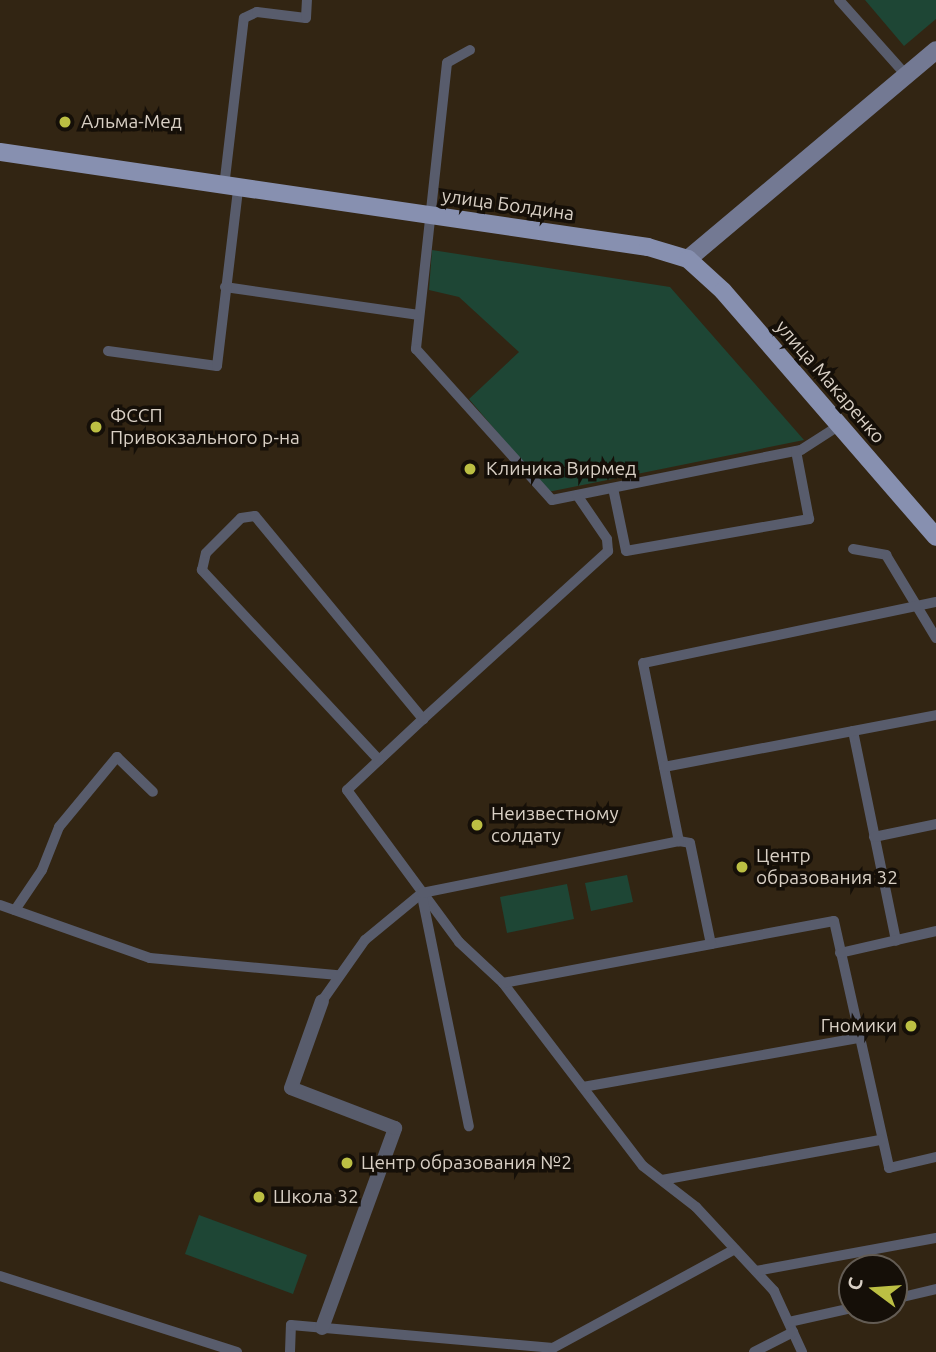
<!DOCTYPE html>
<meta charset="utf-8">
<style>
body{margin:0}
#map{position:relative;width:936px;height:1352px;overflow:hidden;background:#322513;font-family:Ubuntu,sans-serif}
div>[style]{position:absolute}
[style*='--x']{left:calc(var(--x)*1px);top:calc(var(--y)*1px);width:calc(var(--w)*1px);rotate:calc(var(--a)*1deg)}
.green>*{inset:0;background:#1e4635}
.service>*{height:10px;margin:-5px;padding:0 5px;transform-origin:5px;border-radius:5px;background:#585c6c}
.pedestrian>*{height:14px;margin:-7px;padding:0 7px;transform-origin:7px;border-radius:7px;background:#585c6c}
.secondary>*{height:18px;margin:-9px;padding:0 9px;transform-origin:9px;border-radius:9px;background:#737993}
.primary>*{height:18px;margin:-9px;padding:0 9px;transform-origin:9px;border-radius:9px;background:#8790b0}
.dots>*{width:19px;height:19px;translate:-50% -50%;box-sizing:border-box;border:4px solid #150f08;border-radius:50%}
span{translate:-50% -50%;white-space:nowrap;text-align:center;line-height:1.15;-webkit-text-stroke:7px #150f08;paint-order:stroke}
.poi-label{font-size:19px;color:#d9d0c5}
.left{translate:0 -50%;text-align:left}
.right{translate:-100% -50%;text-align:right}
.street-label{font-size:19px;color:#d9d0c5}
.north{position:absolute;left:838px;top:1254px;width:70px;height:70px;box-sizing:border-box;background:#150f08;border:2px solid #635c54;border-radius:50%;rotate:286deg;font-size:19px;font-weight:700;line-height:28px;text-align:center;color:#d9d0c5}
.north::after{content:'';display:block;margin:auto;width:24px;height:32px;background:#bcbf43;clip-path:polygon(50% 0,100% 100%,50% 72%,0 100%)}
</style>
<div id="map">
<div class="green">
<i style="clip-path:polygon(865px 0,936px 0,936px 19px,904px 46px)"></i>
<i style="clip-path:polygon(432px 250px,670px 287px,804px 440px,548px 492px,469px 399px,519px 352px,459px 297px,429px 290px)"></i>
<i style="clip-path:polygon(627px 875px,633px 902px,591px 911px,585px 883px)"></i>
<i style="clip-path:polygon(567px 884px,574px 919px,507px 933px,500px 897px)"></i>
<i style="clip-path:polygon(199px 1215px,307px 1255px,293px 1294px,185px 1254px)"></i>
</div>
<div class="service">
<i style="--x:839;--y:0;--w:101;--a:48.2"></i>
<i style="--x:470;--y:50;--w:26;--a:151"></i>
<i style="--x:447;--y:63;--w:288;--a:96.2"></i>
<i style="--x:416;--y:349;--w:203;--a:48"></i>
<i style="--x:552;--y:500;--w:254;--a:-11.4"></i>
<i style="--x:801;--y:450;--w:46;--a:-32.7"></i>
<i style="--x:224;--y:187;--w:170;--a:-83.3"></i>
<i style="--x:244;--y:18;--w:14;--a:-25"></i>
<i style="--x:257;--y:12;--w:49;--a:7"></i>
<i style="--x:306;--y:18;--w:18;--a:-87"></i>
<i style="--x:225;--y:287;--w:196;--a:8.2"></i>
<i style="--x:108;--y:351;--w:110;--a:7.8"></i>
<i style="--x:217;--y:366;--w:178;--a:-83.2"></i>
<i style="--x:613;--y:488;--w:64;--a:78.3"></i>
<i style="--x:626;--y:551;--w:186;--a:-9.9"></i>
<i style="--x:809;--y:519;--w:69;--a:-100.8"></i>
<i style="--x:853;--y:549;--w:34;--a:10"></i>
<i style="--x:886;--y:555;--w:97;--a:58.9"></i>
<i style="--x:936;--y:602;--w:299;--a:168.2"></i>
<i style="--x:643;--y:663;--w:182;--a:78.6"></i>
<i style="--x:679;--y:841;--w:11;--a:10"></i>
<i style="--x:690;--y:843;--w:103;--a:78.3"></i>
<i style="--x:711;--y:944;--w:125;--a:-10.6"></i>
<i style="--x:834;--y:921;--w:253;--a:77.4"></i>
<i style="--x:889;--y:1168;--w:48;--a:-13.2"></i>
<i style="--x:423;--y:719;--w:104;--a:136.9"></i>
<i style="--x:347;--y:790;--w:189;--a:53.6"></i>
<i style="--x:459;--y:942;--w:60;--a:43"></i>
<i style="--x:503;--y:983;--w:230;--a:52.6"></i>
<i style="--x:643;--y:1166;--w:67;--a:37.7"></i>
<i style="--x:696;--y:1207;--w:115;--a:47.1"></i>
<i style="--x:774;--y:1291;--w:67;--a:65.3"></i>
<i style="--x:853;--y:731;--w:214;--a:78.4"></i>
<i style="--x:379;--y:760;--w:260;--a:-133"></i>
<i style="--x:202;--y:570;--w:17;--a:-77"></i>
<i style="--x:206;--y:553;--w:49;--a:-45"></i>
<i style="--x:241;--y:518;--w:14;--a:-8"></i>
<i style="--x:255;--y:516;--w:264;--a:50.4"></i>
<i style="--x:423;--y:719;--w:250;--a:-42.2"></i>
<i style="--x:608;--y:551;--w:12;--a:-95"></i>
<i style="--x:607;--y:539;--w:53;--a:-124.3"></i>
<i style="--x:664;--y:767;--w:277;--a:-10.8"></i>
<i style="--x:874;--y:837;--w:63;--a:-11.8"></i>
<i style="--x:422;--y:896;--w:235;--a:78.5"></i>
<i style="--x:0;--y:905;--w:159;--a:19.5"></i>
<i style="--x:150;--y:958;--w:189;--a:5.2"></i>
<i style="--x:15;--y:910;--w:48;--a:-56"></i>
<i style="--x:42;--y:870;--w:46;--a:-68.4"></i>
<i style="--x:59;--y:827;--w:91;--a:-50.4"></i>
<i style="--x:117;--y:757;--w:50;--a:44.2"></i>
<i style="--x:840;--y:953;--w:98;--a:-12.9"></i>
<i style="--x:503;--y:983;--w:212;--a:-10.6"></i>
<i style="--x:322;--y:1001;--w:75;--a:-54.8"></i>
<i style="--x:365;--y:940;--w:74;--a:-39.5"></i>
<i style="--x:422;--y:893;--w:262;--a:-11.4"></i>
<i style="--x:583;--y:1087;--w:278;--a:-10.1"></i>
<i style="--x:662;--y:1180;--w:223;--a:-10.4"></i>
<i style="--x:756;--y:1271;--w:183;--a:-10.4"></i>
<i style="--x:0;--y:1276;--w:249;--a:17.8"></i>
<i style="--x:894;--y:1299;--w:43;--a:-13.4"></i>
<i style="--x:789;--y:1322;--w:65;--a:-12.5"></i>
<i style="--x:290;--y:1352;--w:27;--a:-88"></i>
<i style="--x:291;--y:1325;--w:263;--a:5"></i>
<i style="--x:553;--y:1348;--w:207;--a:-28.5"></i>
<i style="--x:754;--y:1352;--w:44;--a:-27.1"></i>
</div>
<div class="pedestrian">
<i style="--x:322;--y:1328;--w:213;--a:-69.9"></i>
<i style="--x:395;--y:1128;--w:111;--a:-159"></i>
<i style="--x:291;--y:1088;--w:92;--a:-70.4"></i>
</div>
<div class="secondary">
<i style="--x:688;--y:259;--w:324;--a:-40.1"></i>
</div>
<div class="primary">
<i style="--x:0;--y:152;--w:655;--a:8.34"></i>
<i style="--x:648;--y:247;--w:42;--a:16.7"></i>
<i style="--x:688;--y:259;--w:47;--a:42.4"></i>
<i style="--x:723;--y:291;--w:325;--a:49.1"></i>
</div>
<div class="dots">
<i style="left:65px;top:122px;background:#bcbf43"></i>
<i style="left:96px;top:427px;background:#bcbf43"></i>
<i style="left:470px;top:469px;background:#bcbf43"></i>
<i style="left:477px;top:825px;background:#bcbf43"></i>
<i style="left:742px;top:867px;background:#bcbf43"></i>
<i style="left:911px;top:1026px;background:#bcbf43"></i>
<i style="left:347px;top:1163px;background:#bcbf43"></i>
<i style="left:259px;top:1197px;background:#bcbf43"></i>
</div>
<div class="poi-label">
<span class="left" style="left:81px;top:122px">Альма-Мед</span>
<span class="left" style="left:110px;top:427px">ФССП<br>Привокзального р-на</span>
<span class="left" style="left:486px;top:469px">Клиника Вирмед</span>
<span class="left" style="left:491px;top:825px">Неизвестному<br>солдату</span>
<span class="left" style="left:756px;top:867px">Центр<br>образования 32</span>
<span class="right" style="left:897px;top:1026px">Гномики</span>
<span class="left" style="left:361px;top:1163px">Центр образования №2</span>
<span class="left" style="left:273px;top:1197px">Школа 32</span>
</div>
<div class="street-label">
<span style="left:508px;top:205px;rotate:8deg">улица Болдина</span>
<span style="left:830px;top:382px;rotate:49deg">улица Макаренко</span>
</div>
<div class="north">С</div>
</div>
